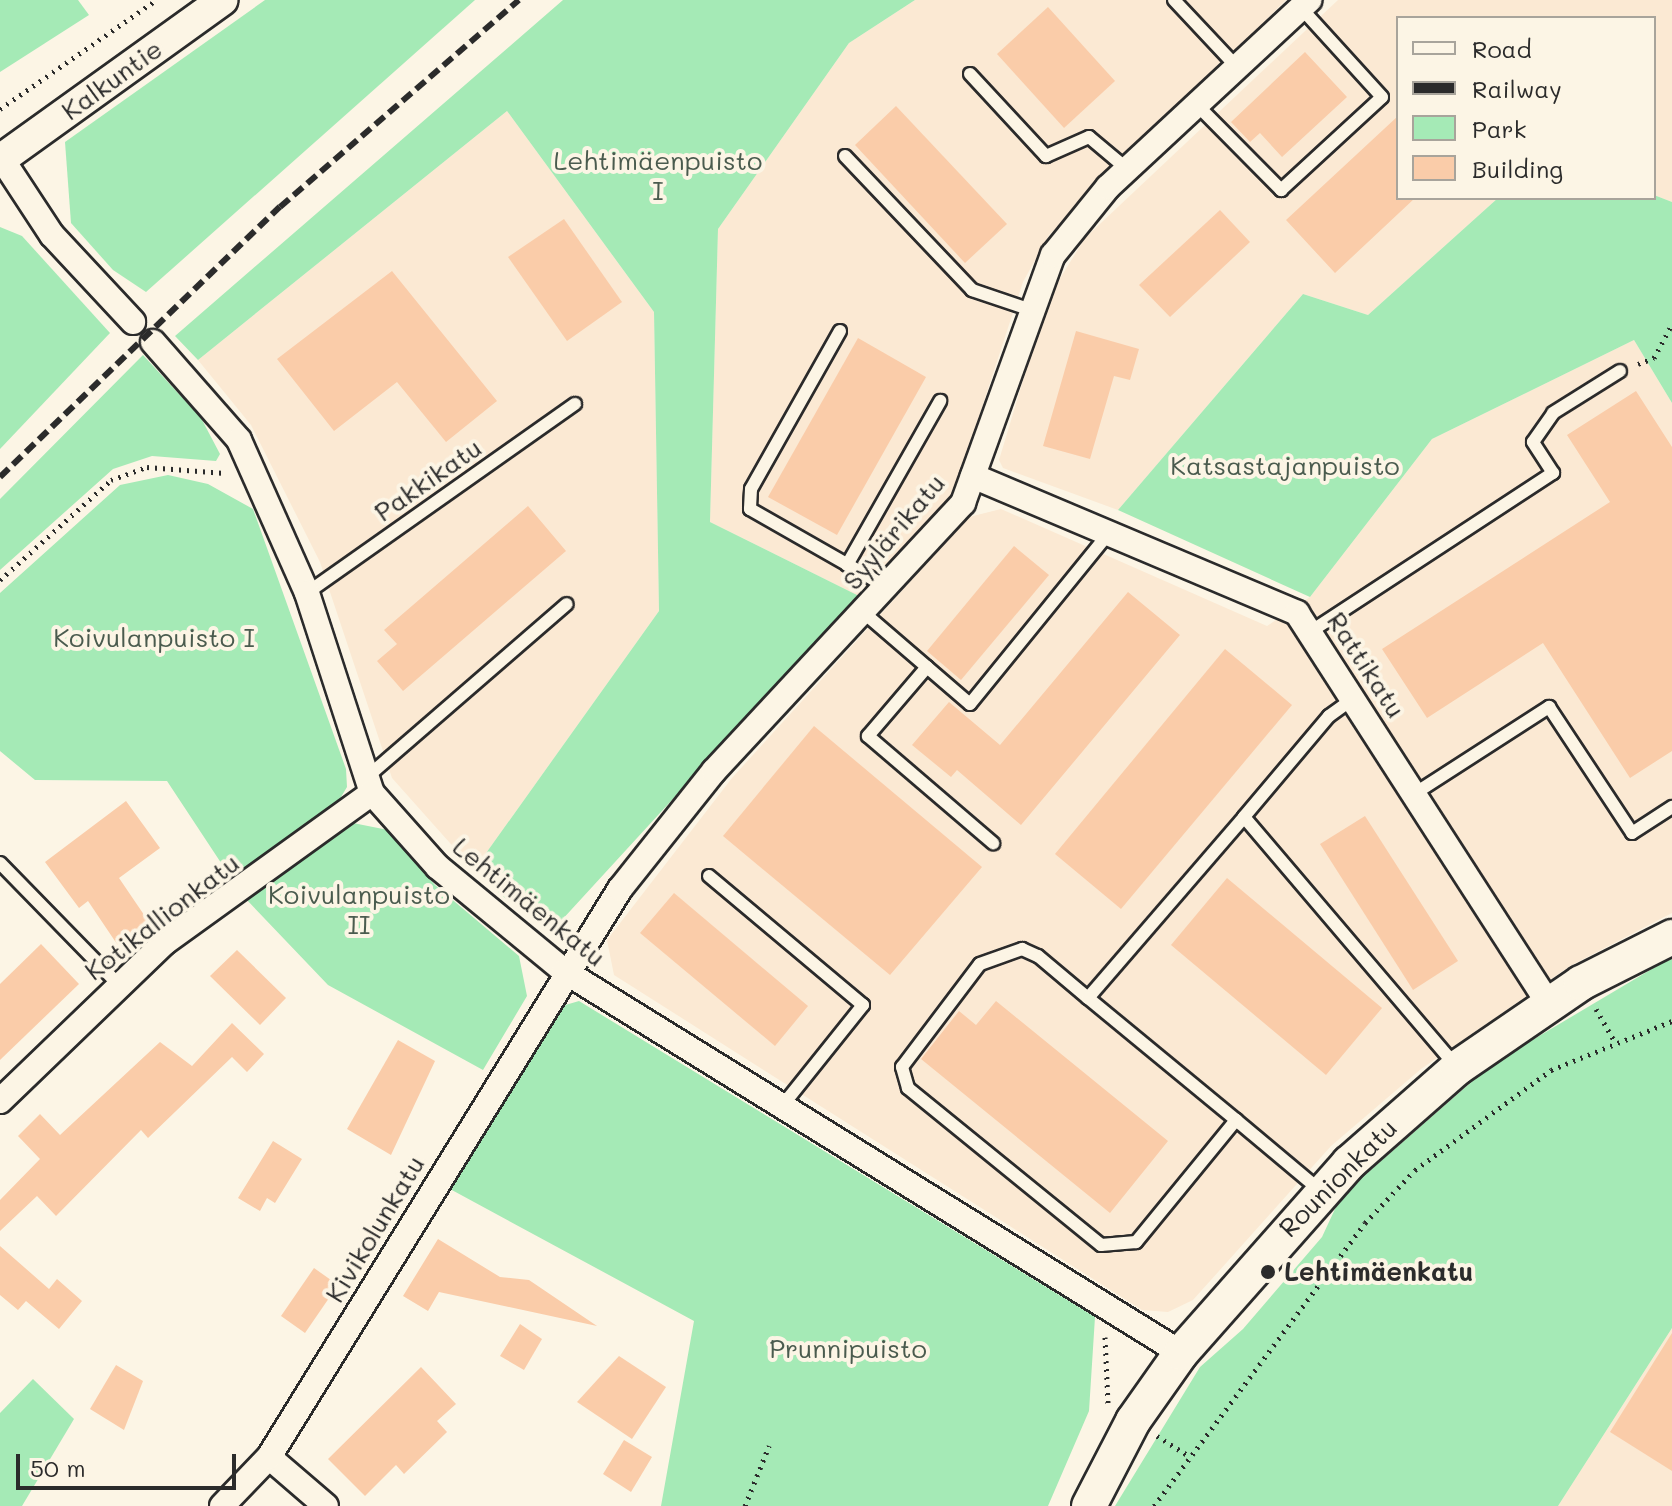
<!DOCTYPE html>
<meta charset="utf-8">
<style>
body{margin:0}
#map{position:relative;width:1672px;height:1506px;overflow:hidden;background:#fcf5e5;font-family:Mali,sans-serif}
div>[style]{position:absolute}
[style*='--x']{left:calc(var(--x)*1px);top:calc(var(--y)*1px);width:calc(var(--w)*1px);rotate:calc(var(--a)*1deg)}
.built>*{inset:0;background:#fbe9d3}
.green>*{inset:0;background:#a5eab6}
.building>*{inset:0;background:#facca9}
.path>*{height:5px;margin-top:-2.5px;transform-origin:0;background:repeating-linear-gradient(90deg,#2b2b2b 0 2px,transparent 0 8px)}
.roads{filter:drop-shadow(2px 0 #2b2b2b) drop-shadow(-2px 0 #2b2b2b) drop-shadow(0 2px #2b2b2b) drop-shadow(0 -2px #2b2b2b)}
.service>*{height:12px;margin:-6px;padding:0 6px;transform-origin:6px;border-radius:6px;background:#fcf5e5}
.minor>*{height:24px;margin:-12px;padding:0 12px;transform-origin:12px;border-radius:12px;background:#fcf5e5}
.tertiary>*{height:30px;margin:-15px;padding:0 15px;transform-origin:15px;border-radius:15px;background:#fcf5e5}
.secondary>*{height:34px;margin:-17px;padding:0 17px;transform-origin:17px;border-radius:17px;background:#fcf5e5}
.rail>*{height:6px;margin-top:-3px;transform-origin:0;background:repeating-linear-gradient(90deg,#2b2b2b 0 12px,transparent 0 18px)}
.dots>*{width:22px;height:22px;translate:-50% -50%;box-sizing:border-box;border:4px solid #fcf5e5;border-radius:50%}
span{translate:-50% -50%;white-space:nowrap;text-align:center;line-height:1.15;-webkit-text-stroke:8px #fcf5e5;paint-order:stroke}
.street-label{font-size:26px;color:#2b2b2b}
.park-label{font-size:26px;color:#4a5b4e}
.poi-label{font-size:26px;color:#2b2b2b;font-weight:700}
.left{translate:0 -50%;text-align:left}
.legend{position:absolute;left:1396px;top:16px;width:260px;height:184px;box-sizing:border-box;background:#fcf5e5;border:2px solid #a8a49b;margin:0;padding:10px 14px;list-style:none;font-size:24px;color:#2b2b2b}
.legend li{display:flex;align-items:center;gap:16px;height:40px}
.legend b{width:40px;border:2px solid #a8a49b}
.scale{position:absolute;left:16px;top:1454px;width:220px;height:36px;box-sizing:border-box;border:4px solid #2b2b2b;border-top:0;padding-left:10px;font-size:24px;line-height:28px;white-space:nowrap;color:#2b2b2b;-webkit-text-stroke:6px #fcf5e5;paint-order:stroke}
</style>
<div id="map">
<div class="built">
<i style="clip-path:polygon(915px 0,1286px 0,1049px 235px,1023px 282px,954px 493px,859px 596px,710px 522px,718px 229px,849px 43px)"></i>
<i style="clip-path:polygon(1338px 0,1672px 0,1672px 202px,1654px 195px,1654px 18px,1398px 18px,1398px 198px,1498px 198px,1368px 315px,1303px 294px,1118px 510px,1003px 468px,999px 460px,1048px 298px,1085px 238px)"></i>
<i style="clip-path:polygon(507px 111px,654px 312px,659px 611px,474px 870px,392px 778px,320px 562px,251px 425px,198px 360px)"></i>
<i style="clip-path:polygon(1634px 340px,1672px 403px,1672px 913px,1570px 966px,1421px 1069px,1331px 1146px,1193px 1300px,1168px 1312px,1142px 1310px,614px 975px,607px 940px,732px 778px,969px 517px,1001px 509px,1267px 626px,1310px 597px,1432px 439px)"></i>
<i style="clip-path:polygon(1672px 1328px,1672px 1506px,1558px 1506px)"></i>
</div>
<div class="green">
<i style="clip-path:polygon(0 0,78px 0,89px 15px,0 72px)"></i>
<i style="clip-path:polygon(265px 0,475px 0,146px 292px,113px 270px,71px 223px,65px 142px)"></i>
<i style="clip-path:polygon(563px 0,915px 0,849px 43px,718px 229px,710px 522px,859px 596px,560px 922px,507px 900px,474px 870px,659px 611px,654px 312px,507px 111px,198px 360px,175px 336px)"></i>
<i style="clip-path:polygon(1654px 195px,1672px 202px,1672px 403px,1634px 340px,1432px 439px,1310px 597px,1118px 510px,1303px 294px,1368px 315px,1498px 198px)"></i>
<i style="clip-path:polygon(0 227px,22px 236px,110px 333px,0 449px)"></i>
<i style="clip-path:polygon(143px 355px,201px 418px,220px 454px,216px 461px,152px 456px,113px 469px,0 570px,0 499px)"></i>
<i style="clip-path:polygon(168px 475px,208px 484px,253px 509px,346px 769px,347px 787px,338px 802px,231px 878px,167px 781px,35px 780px,0 751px,0 593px,120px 485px)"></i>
<i style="clip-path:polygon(353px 823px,388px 830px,435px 885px,519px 956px,527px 996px,483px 1070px,328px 985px,246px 899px)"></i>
<i style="clip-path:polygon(1672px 957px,1672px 1328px,1558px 1506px,1115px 1506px,1200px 1367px,1243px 1329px,1322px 1237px,1341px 1196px,1492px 1064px)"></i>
<i style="clip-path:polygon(579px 1001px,1095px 1317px,1089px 1411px,1048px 1506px,661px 1506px,694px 1321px,450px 1189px,562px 1006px)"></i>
<i style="clip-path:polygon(33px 1379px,74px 1419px,22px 1506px,0 1506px,0 1413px)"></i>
</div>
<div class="building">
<i style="clip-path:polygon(1048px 7px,1115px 81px,1064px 128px,997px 54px)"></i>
<i style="clip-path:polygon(1305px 52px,1347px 97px,1282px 157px,1260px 133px,1250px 142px,1231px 122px)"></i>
<i style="clip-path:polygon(896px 106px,1007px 224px,965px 263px,855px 145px)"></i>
<i style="clip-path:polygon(1398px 116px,1398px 198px,1415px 198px,1335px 273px,1286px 220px)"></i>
<i style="clip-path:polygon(1220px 210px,1250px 242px,1170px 317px,1139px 285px)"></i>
<i style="clip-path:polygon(564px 219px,622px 302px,567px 341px,508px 257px)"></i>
<i style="clip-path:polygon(392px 271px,497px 401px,446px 442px,397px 382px,334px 431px,277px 359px)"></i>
<i style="clip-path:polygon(1076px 331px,1139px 349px,1130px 380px,1114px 376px,1090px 459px,1043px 446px)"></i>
<i style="clip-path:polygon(858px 338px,926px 377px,837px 535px,768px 497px)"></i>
<i style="clip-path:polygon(1636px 391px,1672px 447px,1672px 751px,1630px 778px,1543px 643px,1427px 718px,1382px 649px,1610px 502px,1567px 435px)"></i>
<i style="clip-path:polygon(528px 506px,566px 551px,403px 691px,377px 661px,397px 644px,384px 630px)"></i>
<i style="clip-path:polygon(1014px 546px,1049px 575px,961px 680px,927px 651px)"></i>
<i style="clip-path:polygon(1128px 592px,1180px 635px,1021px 825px,957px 770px,951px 777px,912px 745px,949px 702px,1000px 745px)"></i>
<i style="clip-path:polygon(1225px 649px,1292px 705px,1121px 909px,1055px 854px)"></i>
<i style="clip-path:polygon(814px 726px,982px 867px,890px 975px,723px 836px)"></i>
<i style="clip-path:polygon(126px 801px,160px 848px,119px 878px,155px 931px,123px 953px,88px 901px,79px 908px,45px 862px)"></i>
<i style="clip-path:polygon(1365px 816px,1458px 961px,1413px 990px,1320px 844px)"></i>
<i style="clip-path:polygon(1227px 878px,1382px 1008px,1326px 1075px,1171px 945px)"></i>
<i style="clip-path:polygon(674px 893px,808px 1006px,775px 1046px,640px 933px)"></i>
<i style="clip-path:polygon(41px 944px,79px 984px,0 1060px,0 984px)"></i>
<i style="clip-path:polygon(237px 950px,286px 998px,260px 1025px,210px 976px)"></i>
<i style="clip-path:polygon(996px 1001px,1168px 1141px,1110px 1213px,921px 1059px,959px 1011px,976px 1025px)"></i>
<i style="clip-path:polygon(232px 1023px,264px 1054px,247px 1072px,232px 1057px,148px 1138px,141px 1130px,56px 1216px,37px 1196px,0 1231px,0 1200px,40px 1159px,18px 1136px,40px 1114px,60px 1135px,160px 1042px,192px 1066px)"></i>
<i style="clip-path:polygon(398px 1040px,435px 1061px,391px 1155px,347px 1129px)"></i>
<i style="clip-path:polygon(273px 1141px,302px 1159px,275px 1203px,267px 1198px,260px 1211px,238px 1198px)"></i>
<i style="clip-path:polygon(438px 1239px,500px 1277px,529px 1280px,597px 1326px,439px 1292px,428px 1311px,403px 1296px)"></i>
<i style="clip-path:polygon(0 1246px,49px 1289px,57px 1279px,82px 1301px,59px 1329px,26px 1301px,18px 1310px,0 1295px)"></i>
<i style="clip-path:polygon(314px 1268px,338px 1285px,305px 1333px,281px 1316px)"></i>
<i style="clip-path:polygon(520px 1324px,542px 1339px,524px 1370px,500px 1356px)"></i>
<i style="clip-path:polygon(1672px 1333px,1672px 1471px,1610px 1432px)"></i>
<i style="clip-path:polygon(619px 1356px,666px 1387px,632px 1439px,577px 1402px)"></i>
<i style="clip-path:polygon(116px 1365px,143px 1381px,124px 1430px,90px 1409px)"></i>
<i style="clip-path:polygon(421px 1367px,456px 1404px,437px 1421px,447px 1432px,404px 1474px,396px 1465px,365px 1496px,328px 1459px)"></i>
<i style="clip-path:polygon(624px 1440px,652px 1457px,631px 1492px,603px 1474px)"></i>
</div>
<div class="path">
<i style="--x:0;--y:109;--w:190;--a:-34.9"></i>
<i style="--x:1638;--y:364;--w:17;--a:-21"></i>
<i style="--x:1654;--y:358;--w:38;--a:-62"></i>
<i style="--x:0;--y:580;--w:149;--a:-42"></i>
<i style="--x:111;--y:480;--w:38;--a:-20"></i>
<i style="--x:147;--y:467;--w:78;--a:4.4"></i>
<i style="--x:1596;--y:1009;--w:36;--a:60"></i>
<i style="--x:1105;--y:1337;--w:67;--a:87.4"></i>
<i style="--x:1157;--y:1436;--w:39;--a:32"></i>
<i style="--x:745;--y:1506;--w:65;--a:-68.2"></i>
<i style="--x:1154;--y:1506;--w:353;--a:-53.3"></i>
<i style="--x:1365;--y:1223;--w:73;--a:-46.7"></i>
<i style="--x:1415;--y:1170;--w:169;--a:-36.3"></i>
<i style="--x:1551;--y:1070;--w:131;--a:-22"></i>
</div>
<div class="roads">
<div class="service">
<i style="--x:1174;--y:0;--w:92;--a:46.8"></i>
<i style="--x:970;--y:74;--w:112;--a:47.2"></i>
<i style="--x:1046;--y:156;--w:47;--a:-23.8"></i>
<i style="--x:1089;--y:137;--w:50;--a:40.1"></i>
<i style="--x:1197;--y:105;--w:120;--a:45.3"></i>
<i style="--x:1281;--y:190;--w:137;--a:-42.6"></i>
<i style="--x:1382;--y:97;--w:120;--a:-132.3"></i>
<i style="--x:845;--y:156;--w:185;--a:46.5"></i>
<i style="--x:972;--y:290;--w:59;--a:18.7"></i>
<i style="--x:840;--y:331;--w:181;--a:119.4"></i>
<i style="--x:751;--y:489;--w:20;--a:93"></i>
<i style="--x:750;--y:509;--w:158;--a:29.7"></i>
<i style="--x:847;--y:565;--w:189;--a:-60.4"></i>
<i style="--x:307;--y:593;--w:328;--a:-35.2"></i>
<i style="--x:863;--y:612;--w:141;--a:40.7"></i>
<i style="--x:970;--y:704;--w:220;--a:-50.9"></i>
<i style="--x:1313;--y:630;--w:287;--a:-33.2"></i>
<i style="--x:1553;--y:473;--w:37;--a:-123"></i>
<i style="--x:1533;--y:442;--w:35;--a:-55"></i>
<i style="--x:1553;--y:413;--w:79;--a:-32.1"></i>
<i style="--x:927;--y:667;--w:91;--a:130.5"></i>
<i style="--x:868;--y:736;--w:165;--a:40.6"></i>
<i style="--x:1354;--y:698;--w:31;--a:144"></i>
<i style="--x:1329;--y:716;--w:132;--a:130.1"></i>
<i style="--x:1244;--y:817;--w:326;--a:49.6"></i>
<i style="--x:367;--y:777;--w:264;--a:-40.9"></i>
<i style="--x:1414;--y:794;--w:161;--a:-32.8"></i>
<i style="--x:1549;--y:707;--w:151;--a:56.6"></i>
<i style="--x:1632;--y:833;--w:48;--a:-33"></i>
<i style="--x:0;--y:863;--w:168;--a:45.7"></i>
<i style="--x:709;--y:876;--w:201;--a:40"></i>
<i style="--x:863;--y:1005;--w:129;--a:128.7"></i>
<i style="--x:1088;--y:998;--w:239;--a:-49.2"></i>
<i style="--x:1236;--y:1120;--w:158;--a:129.3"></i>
<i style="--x:1136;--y:1242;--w:35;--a:175"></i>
<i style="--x:1101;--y:1245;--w:249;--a:-140.9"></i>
<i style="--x:908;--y:1088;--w:22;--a:-106"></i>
<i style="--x:902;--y:1067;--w:129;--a:-52.9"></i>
<i style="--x:980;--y:964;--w:45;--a:-19.7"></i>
<i style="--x:1022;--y:949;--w:17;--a:24"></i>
<i style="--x:1038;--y:956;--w:65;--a:40"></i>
<i style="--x:1088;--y:998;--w:192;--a:39.5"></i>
<i style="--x:1236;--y:1120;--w:111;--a:39.9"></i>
</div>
<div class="minor">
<i style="--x:2;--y:159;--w:91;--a:56.7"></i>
<i style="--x:52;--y:235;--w:119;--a:47"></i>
<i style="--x:153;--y:342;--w:130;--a:48.7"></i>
<i style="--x:239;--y:440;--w:167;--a:66"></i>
<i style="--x:307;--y:593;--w:210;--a:72"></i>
<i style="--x:372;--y:793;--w:99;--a:48.3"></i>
<i style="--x:438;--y:867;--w:163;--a:39.5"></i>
<i style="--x:564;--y:971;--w:726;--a:31.76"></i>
<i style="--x:973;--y:476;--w:352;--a:22.9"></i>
<i style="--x:1297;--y:613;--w:467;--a:57.2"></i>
<i style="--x:0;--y:1101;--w:228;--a:-43.9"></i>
<i style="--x:164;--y:943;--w:256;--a:-35.8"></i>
<i style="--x:269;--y:1457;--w:75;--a:40.7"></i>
<i style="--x:222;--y:1506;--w:68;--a:-46.2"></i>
<i style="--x:269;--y:1457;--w:668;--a:-58.29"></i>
<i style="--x:620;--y:889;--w:151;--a:-51.5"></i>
<i style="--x:714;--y:771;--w:366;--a:-47.1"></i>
<i style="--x:963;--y:503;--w:264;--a:-70.1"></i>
<i style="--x:1053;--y:255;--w:87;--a:-51"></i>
<i style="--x:1108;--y:187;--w:275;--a:-42.9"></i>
</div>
<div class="tertiary">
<i style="--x:0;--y:160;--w:274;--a:-35.7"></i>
</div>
<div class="secondary">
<i style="--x:1089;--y:1506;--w:96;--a:-62.6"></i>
<i style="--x:1133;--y:1421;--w:83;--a:-54.8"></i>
<i style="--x:1181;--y:1353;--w:254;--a:-48.5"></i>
<i style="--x:1349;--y:1163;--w:144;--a:-41.3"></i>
<i style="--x:1457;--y:1068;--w:150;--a:-34.4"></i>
<i style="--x:1581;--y:983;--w:102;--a:-26.8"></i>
</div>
</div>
<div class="rail">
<i style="--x:0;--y:477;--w:389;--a:-44"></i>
<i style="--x:280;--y:207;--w:316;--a:-40.9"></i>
</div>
<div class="dots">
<i style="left:1268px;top:1272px;background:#2b2b2b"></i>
</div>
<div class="street-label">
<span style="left:112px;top:80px;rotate:-36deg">Kalkuntie</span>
<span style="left:428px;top:480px;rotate:-35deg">Pakkikatu</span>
<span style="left:894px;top:532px;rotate:-50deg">Syylärikatu</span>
<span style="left:1366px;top:665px;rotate:57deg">Rattikatu</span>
<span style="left:529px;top:902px;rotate:39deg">Lehtimäenkatu</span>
<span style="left:162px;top:917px;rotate:-38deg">Kotikallionkatu</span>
<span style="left:1338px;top:1178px;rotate:-45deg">Rounionkatu</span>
<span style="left:375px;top:1229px;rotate:-59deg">Kivikolunkatu</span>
</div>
<div class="park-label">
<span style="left:658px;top:176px">Lehtimäenpuisto<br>I</span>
<span style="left:1285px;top:466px">Katsastajanpuisto</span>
<span style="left:154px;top:638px">Koivulanpuisto I</span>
<span style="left:359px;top:910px">Koivulanpuisto<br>II</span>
<span style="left:848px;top:1349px">Prunnipuisto</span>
</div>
<div class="poi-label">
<span class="left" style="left:1284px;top:1272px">Lehtimäenkatu</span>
</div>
<ul class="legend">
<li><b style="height:10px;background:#fcf5e5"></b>Road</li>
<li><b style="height:10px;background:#2b2b2b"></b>Railway</li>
<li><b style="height:22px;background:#a5eab6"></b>Park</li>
<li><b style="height:22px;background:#facca9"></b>Building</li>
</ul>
<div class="scale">50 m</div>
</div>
